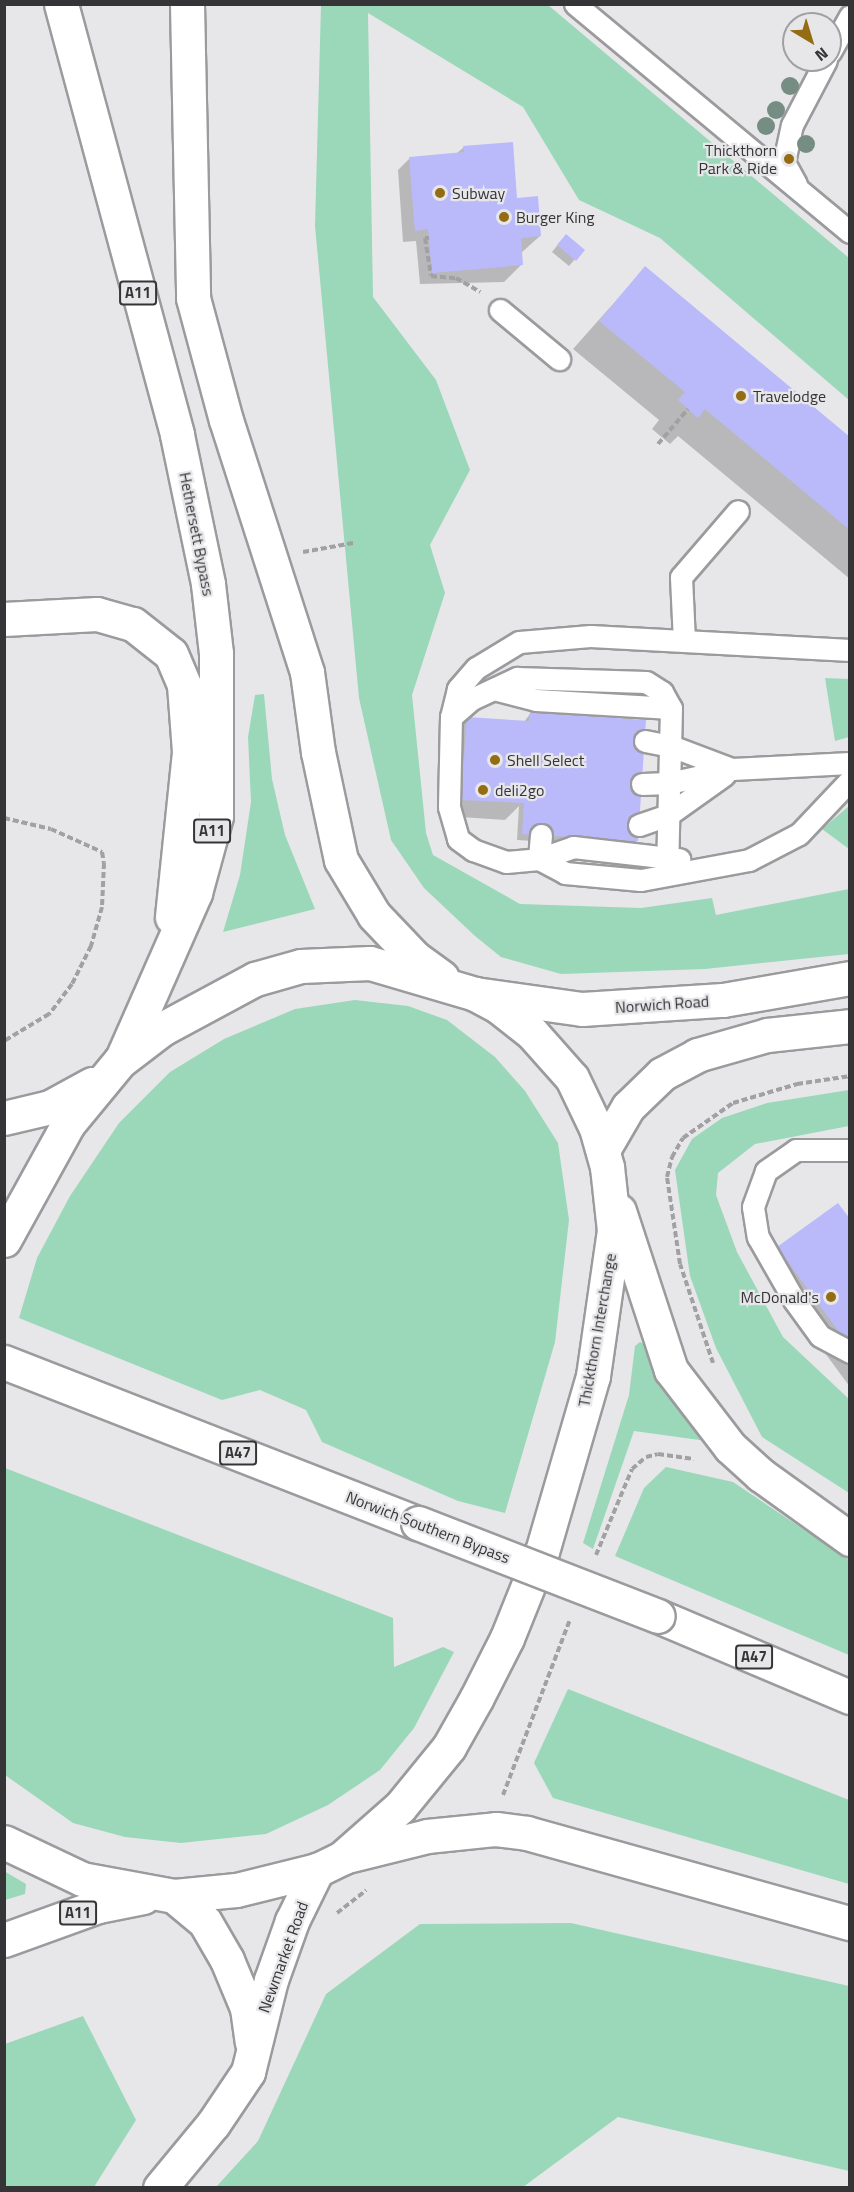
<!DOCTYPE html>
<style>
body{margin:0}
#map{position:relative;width:854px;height:2192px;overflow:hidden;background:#e7e7ea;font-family:"Titillium Web",sans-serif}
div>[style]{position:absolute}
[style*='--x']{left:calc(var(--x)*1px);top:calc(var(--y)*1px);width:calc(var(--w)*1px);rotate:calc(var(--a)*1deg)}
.green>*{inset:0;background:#9ad8b9}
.shadow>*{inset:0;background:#0003}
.building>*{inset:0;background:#babafb}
.path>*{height:4px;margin-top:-2px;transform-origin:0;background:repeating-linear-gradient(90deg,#a1a1a4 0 6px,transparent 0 9px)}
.roads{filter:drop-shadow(2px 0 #9b9b9e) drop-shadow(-2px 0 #9b9b9e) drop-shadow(0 2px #9b9b9e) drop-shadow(0 -2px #9b9b9e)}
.lane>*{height:21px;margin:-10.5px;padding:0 10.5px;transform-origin:10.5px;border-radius:10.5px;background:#fff}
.street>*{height:33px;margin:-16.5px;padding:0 16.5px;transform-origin:16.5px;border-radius:16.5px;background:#fff}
.secondary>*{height:33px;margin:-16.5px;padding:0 16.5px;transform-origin:16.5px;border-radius:16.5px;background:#fff}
.highway>*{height:33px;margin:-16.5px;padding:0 16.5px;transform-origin:16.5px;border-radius:16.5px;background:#fff}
.bridges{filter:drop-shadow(2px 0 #9b9b9e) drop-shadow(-2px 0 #9b9b9e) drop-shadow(0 2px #9b9b9e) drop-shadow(0 -2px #9b9b9e)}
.highway-bridge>*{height:33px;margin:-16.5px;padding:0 16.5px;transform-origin:16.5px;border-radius:16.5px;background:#fff}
.trees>*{width:18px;height:18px;margin:-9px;border-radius:50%;background:#768d84}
.dots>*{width:16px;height:16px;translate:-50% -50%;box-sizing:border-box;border:3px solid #e7e7ea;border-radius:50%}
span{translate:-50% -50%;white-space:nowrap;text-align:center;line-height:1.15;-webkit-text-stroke:4.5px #e7e7ea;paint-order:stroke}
.shield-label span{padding:2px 4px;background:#e7e7ea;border:2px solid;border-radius:4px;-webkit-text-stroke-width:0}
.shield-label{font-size:15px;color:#353537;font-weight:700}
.poi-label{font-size:16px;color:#353537}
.right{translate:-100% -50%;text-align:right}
.left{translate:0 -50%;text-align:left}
.street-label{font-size:16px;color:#353537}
.frame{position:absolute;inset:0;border:6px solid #353537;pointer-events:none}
.north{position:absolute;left:782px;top:12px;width:60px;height:60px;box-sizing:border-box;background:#e7e7ea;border:2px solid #a0a0a2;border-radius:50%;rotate:142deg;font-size:16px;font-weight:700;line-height:24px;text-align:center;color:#353537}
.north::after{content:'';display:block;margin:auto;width:21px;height:27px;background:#936c14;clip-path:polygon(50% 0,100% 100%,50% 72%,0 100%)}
</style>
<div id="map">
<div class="green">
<i style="clip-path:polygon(321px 5px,548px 5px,849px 258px,849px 400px,660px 238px,579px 200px,523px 107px,368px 13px,373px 297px,436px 380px,470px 470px,430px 545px,445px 593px,412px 695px,426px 833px,433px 855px,520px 904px,641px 908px,712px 898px,716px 915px,849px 889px,849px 954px,705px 969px,561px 974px,501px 957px,475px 936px,424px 888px,391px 840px,359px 698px,315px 226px)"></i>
<i style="clip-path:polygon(825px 678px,849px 679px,849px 737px,835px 741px)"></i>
<i style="clip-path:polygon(264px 694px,272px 779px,285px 835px,315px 909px,223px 932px,240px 875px,251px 802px,248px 737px,255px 695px)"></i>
<i style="clip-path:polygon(849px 806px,849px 849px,822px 829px)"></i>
<i style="clip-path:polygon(355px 1000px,408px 1006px,447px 1020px,495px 1057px,525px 1091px,558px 1143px,569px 1220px,555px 1342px,505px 1513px,458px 1501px,322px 1442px,306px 1410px,260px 1390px,222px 1400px,19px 1318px,37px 1258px,70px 1196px,119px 1123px,170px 1072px,224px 1039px,295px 1009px)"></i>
<i style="clip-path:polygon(849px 1090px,849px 1126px,755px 1144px,718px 1173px,716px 1195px,737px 1252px,783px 1337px,849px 1399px,849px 1493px,762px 1437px,716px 1348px,690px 1276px,675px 1170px,692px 1139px,722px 1118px,767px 1103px)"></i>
<i style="clip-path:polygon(640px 1342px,648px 1346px,714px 1442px,634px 1431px,593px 1549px,583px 1543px,629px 1395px,635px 1346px)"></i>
<i style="clip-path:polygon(666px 1467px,733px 1482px,849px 1560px,849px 1655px,615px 1556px,644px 1488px)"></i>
<i style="clip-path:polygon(5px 1468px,393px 1618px,394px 1667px,443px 1647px,454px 1652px,414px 1728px,380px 1770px,328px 1805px,266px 1834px,181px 1843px,125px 1837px,73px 1823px,5px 1775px)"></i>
<i style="clip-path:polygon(568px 1689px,849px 1800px,849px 1884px,553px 1798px,534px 1763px)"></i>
<i style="clip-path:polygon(4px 1871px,26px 1884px,25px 1894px,5px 1900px)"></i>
<i style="clip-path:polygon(571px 1923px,849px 1986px,849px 2171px,618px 2117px,523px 2187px,216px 2187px,258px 2141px,326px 1994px,420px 1924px)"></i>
<i style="clip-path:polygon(83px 2016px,136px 2120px,94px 2187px,5px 2187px,5px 2044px)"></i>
</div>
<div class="shadow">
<i style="clip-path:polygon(464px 147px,516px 200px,540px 236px,521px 253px,522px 264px,504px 282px,420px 284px,416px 241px,403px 242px,398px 170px,410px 158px,456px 154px)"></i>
<i style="clip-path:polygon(560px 242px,583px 250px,569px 266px,552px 252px)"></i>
<i style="clip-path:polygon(645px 268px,850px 439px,850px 579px,678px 436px,670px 444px,652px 429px,659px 420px,573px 349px)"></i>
<i style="clip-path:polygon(530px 714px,637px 841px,631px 847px,517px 840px,519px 806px,505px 820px,445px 816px,450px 736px,468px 718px,524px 722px)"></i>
<i style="clip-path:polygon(837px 1205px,850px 1221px,850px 1387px,760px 1265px)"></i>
</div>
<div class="building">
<i style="clip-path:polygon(513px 142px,517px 198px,538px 196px,541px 236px,521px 238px,523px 265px,432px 273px,428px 229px,415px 231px,409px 157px,464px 152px,463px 146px)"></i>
<i style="clip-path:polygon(566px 234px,585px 250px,576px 261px,557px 245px)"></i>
<i style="clip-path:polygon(645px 266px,850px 437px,850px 530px,705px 409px,698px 418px,678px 400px,685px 392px,599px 321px)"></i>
<i style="clip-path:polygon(530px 712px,646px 720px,638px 841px,522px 834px,524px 803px,461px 800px,467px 717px,529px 721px)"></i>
<i style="clip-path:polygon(838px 1203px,850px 1219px,850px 1347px,777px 1247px)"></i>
</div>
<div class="path">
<i style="--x:429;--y:238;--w:4;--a:180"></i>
<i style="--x:425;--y:238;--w:38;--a:81"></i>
<i style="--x:431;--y:276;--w:25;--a:5"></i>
<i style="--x:456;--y:278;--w:28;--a:30"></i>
<i style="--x:658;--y:444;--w:46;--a:-49.4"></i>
<i style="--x:303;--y:552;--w:51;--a:-10.2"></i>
<i style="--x:4;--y:818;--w:48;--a:13.2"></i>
<i style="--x:51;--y:829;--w:56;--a:24.3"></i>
<i style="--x:102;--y:852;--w:11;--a:80"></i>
<i style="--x:104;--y:863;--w:44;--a:92.6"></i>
<i style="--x:102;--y:907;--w:41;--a:105.8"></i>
<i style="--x:91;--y:946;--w:42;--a:116.6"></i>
<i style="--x:72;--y:984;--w:38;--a:127"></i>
<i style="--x:49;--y:1014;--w:52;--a:149"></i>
<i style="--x:713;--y:1363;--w:104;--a:-108.4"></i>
<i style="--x:680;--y:1264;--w:88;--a:-98.5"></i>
<i style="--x:667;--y:1177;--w:21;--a:-76"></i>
<i style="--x:672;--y:1157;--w:22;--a:-60"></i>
<i style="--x:683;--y:1138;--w:61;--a:-35"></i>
<i style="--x:733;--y:1103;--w:67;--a:-16.5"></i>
<i style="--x:797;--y:1084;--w:54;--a:-8.6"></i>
<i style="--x:596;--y:1555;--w:93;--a:-67.3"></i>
<i style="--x:632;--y:1469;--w:18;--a:-41"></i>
<i style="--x:646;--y:1457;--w:12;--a:-14"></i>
<i style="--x:658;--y:1454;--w:36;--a:8"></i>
<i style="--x:503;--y:1795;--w:187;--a:-69.1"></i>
<i style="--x:337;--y:1913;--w:37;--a:-38"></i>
</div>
<div class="roads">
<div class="lane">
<i style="--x:575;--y:4;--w:357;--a:39.7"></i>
<i style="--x:830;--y:52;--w:41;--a:-60.9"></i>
<i style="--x:796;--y:184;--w:25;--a:-119"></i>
<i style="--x:784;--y:162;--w:38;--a:-78"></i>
<i style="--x:792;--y:125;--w:73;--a:-62.4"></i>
<i style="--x:500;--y:310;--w:77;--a:39.7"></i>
<i style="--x:684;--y:641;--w:64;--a:-92.7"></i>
<i style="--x:681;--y:577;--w:87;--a:-49.2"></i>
<i style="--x:850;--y:650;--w:260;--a:-176.9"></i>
<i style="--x:590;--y:636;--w:71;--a:175.2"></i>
<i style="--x:519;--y:642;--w:50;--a:148.8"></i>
<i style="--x:476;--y:668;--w:28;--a:131"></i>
<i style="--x:458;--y:689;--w:29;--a:104"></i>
<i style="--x:451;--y:717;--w:90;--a:91.3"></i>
<i style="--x:449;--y:807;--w:33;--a:74"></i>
<i style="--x:458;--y:839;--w:19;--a:36"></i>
<i style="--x:473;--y:850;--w:35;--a:20"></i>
<i style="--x:506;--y:862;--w:33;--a:-5"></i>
<i style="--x:539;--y:859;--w:30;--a:28"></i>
<i style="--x:565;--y:873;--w:76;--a:5.3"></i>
<i style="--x:641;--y:880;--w:110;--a:-10.5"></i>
<i style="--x:749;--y:860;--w:56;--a:-27.5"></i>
<i style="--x:799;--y:834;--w:74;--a:-46.6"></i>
<i style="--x:494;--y:689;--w:43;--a:14.7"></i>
<i style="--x:536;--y:700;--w:135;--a:3.4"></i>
<i style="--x:451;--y:717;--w:28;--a:-41"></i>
<i style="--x:472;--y:699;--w:50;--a:-25"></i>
<i style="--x:517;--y:678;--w:129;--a:1.8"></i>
<i style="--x:646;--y:682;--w:19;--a:32"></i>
<i style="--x:662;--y:692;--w:18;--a:61"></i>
<i style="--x:671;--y:708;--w:166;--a:91.4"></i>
<i style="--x:645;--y:741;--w:26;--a:11"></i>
<i style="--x:671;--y:746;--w:65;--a:20.7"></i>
<i style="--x:642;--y:784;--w:27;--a:-2"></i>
<i style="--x:669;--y:783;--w:65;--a:-12.5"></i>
<i style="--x:732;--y:769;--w:118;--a:-2.9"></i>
<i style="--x:639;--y:825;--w:31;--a:-19"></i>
<i style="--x:668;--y:815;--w:69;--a:-35.5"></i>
<i style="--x:541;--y:835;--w:24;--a:95"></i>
<i style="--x:539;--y:859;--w:36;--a:-19"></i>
<i style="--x:573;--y:847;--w:107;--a:6.5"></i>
<i style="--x:850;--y:1150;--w:54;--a:180"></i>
<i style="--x:796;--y:1150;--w:37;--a:145"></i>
<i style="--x:766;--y:1171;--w:38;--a:110"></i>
<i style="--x:753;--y:1207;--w:30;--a:81"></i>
<i style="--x:758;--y:1237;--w:73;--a:60.3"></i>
<i style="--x:794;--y:1300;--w:44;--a:54.2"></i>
<i style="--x:820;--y:1336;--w:34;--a:28"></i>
</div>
<div class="street">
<i style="--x:174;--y:1896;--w:40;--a:40"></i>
<i style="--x:205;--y:1922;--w:44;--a:59.9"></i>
<i style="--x:227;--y:1960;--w:52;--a:67.4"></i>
<i style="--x:247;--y:2008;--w:34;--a:82"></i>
<i style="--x:160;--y:2188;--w:83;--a:-50.4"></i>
<i style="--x:213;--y:2124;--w:63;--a:-56.1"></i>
<i style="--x:248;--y:2072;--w:95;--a:-76"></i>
<i style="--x:271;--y:1980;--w:63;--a:-70.4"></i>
<i style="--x:292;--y:1921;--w:57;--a:-63.9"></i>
</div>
<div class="secondary">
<i style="--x:475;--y:994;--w:108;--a:8"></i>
<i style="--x:582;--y:1009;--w:141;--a:-3.7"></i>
<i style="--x:723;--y:1000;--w:129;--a:-9.8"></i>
<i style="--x:603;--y:1150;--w:50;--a:-59.8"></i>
<i style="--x:628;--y:1107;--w:47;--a:-44.1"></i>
<i style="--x:662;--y:1074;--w:40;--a:-28"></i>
<i style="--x:697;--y:1055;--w:73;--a:-15.9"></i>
<i style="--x:767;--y:1035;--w:83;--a:-6.2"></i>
</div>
<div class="highway">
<i style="--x:61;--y:4;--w:446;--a:74.9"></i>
<i style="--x:177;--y:435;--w:152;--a:78.2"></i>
<i style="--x:208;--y:584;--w:69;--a:83.4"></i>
<i style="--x:216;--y:653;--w:163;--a:90"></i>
<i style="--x:216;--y:816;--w:80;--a:105.3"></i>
<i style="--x:195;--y:893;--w:176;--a:113.8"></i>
<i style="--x:187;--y:4;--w:294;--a:88.8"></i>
<i style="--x:193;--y:298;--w:126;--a:74.9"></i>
<i style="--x:226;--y:420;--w:265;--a:72.2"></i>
<i style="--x:307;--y:672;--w:81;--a:82.2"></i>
<i style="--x:318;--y:752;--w:110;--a:78"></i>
<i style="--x:341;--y:860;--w:64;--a:59"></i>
<i style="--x:374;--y:915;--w:58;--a:46.4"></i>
<i style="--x:414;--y:957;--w:34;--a:36"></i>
<i style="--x:4;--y:619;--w:93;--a:-3.1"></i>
<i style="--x:97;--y:614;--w:37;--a:16"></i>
<i style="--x:133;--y:624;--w:48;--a:38.3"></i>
<i style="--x:171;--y:654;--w:34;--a:67"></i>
<i style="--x:184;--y:685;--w:67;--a:85.7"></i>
<i style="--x:189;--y:752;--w:166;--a:95.9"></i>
<i style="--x:4;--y:1118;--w:47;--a:-13.4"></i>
<i style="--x:50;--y:1107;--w:48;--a:-28.7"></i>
<i style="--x:619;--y:1211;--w:167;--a:71.9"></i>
<i style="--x:671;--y:1370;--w:97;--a:52.5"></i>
<i style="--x:730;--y:1447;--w:42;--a:42.1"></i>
<i style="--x:761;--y:1475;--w:110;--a:35.7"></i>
<i style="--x:4;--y:1240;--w:132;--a:-61.1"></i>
<i style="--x:68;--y:1124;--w:82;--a:-50.5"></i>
<i style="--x:120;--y:1061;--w:53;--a:-37.3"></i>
<i style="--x:162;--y:1029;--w:106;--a:-28.3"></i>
<i style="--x:255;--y:979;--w:48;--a:-15.8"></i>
<i style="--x:301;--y:966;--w:69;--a:-2.5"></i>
<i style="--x:370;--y:963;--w:109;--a:16.4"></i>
<i style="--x:475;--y:994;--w:27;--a:28"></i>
<i style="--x:499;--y:1007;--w:42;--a:38.2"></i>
<i style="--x:532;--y:1033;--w:60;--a:48.4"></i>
<i style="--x:572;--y:1078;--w:55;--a:64.4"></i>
<i style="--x:596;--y:1128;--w:41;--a:74.2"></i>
<i style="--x:607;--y:1167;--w:63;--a:83.7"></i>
<i style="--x:614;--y:1230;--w:148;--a:98.2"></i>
<i style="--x:593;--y:1376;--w:182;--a:106.2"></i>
<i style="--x:542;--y:1551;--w:94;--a:111.9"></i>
<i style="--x:507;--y:1638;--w:68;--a:116.9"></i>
<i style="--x:476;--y:1699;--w:55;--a:119.4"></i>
<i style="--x:449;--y:1747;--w:77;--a:129.2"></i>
<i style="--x:400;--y:1807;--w:77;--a:138.7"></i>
<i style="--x:342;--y:1858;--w:28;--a:154"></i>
<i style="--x:317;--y:1870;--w:83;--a:166.1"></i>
<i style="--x:236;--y:1890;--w:62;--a:174.5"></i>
<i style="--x:174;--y:1896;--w:94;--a:-169.5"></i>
<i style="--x:82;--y:1879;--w:86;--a:-154.6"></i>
<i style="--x:4;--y:1362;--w:444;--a:21.3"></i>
<i style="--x:658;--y:1616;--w:208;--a:22.9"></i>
<i style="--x:347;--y:1856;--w:82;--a:-14"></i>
<i style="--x:427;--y:1836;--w:69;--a:-5.8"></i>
<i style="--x:496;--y:1829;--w:31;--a:7"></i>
<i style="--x:527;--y:1833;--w:335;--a:15.6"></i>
<i style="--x:4;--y:1940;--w:100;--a:-19.9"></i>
<i style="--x:98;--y:1906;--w:46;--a:-11.3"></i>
</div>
</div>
<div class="bridges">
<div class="highway-bridge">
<i style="--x:418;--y:1523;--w:257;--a:21.2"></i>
</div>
</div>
<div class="trees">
<i style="left:790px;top:86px"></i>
<i style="left:776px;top:110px"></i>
<i style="left:766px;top:126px"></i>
<i style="left:806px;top:144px"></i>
</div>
<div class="dots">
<i style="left:789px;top:159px;background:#936c14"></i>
<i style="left:440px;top:193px;background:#936c14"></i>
<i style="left:504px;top:217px;background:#936c14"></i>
<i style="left:741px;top:396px;background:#936c14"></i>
<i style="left:495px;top:760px;background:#936c14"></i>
<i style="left:483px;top:790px;background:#936c14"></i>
<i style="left:831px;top:1297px;background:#936c14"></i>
</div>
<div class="shield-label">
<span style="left:138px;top:293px">A11</span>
<span style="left:212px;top:831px">A11</span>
<span style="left:238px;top:1453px">A47</span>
<span style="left:754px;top:1657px">A47</span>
<span style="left:78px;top:1913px">A11</span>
</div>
<div class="poi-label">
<span class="right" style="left:777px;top:159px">Thickthorn<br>Park &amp; Ride</span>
<span class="left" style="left:452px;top:193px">Subway</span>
<span class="left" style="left:516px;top:217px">Burger King</span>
<span class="left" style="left:753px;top:396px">Travelodge</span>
<span class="left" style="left:507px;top:760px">Shell Select</span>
<span class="left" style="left:495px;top:790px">deli2go</span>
<span class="right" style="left:819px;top:1297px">McDonald's</span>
</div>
<div class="street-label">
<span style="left:197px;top:534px;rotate:79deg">Hethersett Bypass</span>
<span style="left:662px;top:1004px;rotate:-4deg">Norwich Road</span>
<span style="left:597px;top:1330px;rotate:-80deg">Thickthorn Interchange</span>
<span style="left:428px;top:1527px;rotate:21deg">Norwich Southern Bypass</span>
<span style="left:283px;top:1957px;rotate:-70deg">Newmarket Road</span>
</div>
<div class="frame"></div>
<div class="north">N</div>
</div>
